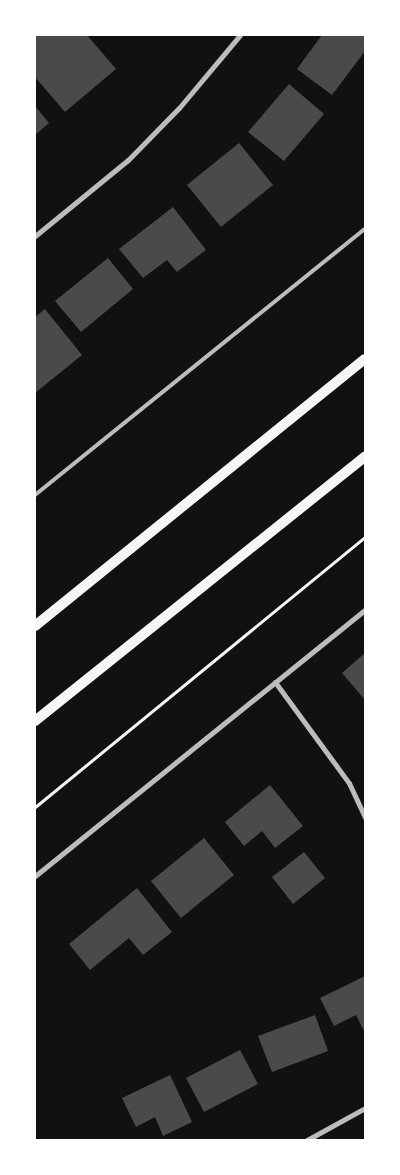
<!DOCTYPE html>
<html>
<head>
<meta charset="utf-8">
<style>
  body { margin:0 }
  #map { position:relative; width:400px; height:1175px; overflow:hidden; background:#111; font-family:Bitter,serif }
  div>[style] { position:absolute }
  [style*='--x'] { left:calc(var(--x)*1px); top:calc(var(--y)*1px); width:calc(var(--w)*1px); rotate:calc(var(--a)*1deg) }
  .building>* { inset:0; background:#4a4a4a }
  .path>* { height:3px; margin:-1.5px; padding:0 1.5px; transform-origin:1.5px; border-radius:1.5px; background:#f5f5f5 }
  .service>* { height:4px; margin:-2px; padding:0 2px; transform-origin:2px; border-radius:2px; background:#bcbcbc }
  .minor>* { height:5px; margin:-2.5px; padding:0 2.5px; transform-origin:2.5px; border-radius:2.5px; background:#bcbcbc }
  .secondary>* { height:10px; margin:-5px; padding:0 5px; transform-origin:5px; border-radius:5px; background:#f5f5f5 }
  span { translate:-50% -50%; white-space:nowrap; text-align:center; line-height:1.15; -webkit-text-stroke:5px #fff; paint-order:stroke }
  .frame { position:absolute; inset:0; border:36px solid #fff; pointer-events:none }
</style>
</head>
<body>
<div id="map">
  <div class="building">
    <i style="clip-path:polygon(35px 35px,87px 35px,116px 69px,65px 112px,35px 77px)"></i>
    <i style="clip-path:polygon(322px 35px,365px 36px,365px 51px,332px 95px,297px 69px)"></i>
    <i style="clip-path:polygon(289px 84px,324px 114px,284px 161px,248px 132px)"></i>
    <i style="clip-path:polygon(35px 106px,49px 123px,35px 135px)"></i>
    <i style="clip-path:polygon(239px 143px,273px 185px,221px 227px,187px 185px)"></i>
    <i style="clip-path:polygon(173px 207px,206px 250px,177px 272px,167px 260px,143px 278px,119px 249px)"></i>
    <i style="clip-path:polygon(108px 258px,133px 289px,81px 332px,55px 301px)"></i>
    <i style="clip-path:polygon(45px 309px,82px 355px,35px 393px,35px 317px)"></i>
    <i style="clip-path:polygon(365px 653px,365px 700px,342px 673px)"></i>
    <i style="clip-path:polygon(270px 785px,303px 826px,275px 848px,262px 831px,244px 846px,225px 822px)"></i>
    <i style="clip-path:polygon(204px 838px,234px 875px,181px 918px,151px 881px)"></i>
    <i style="clip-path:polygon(304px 852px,325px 878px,293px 904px,272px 877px)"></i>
    <i style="clip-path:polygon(137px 888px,172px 932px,143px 955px,129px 938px,90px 970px,69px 944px)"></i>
    <i style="clip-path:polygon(365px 976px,365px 1033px,356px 1015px,334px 1026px,320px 998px)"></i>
    <i style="clip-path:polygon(315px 1015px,328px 1051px,272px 1072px,258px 1036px)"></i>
    <i style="clip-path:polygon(240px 1050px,258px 1084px,204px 1112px,186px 1078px)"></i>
    <i style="clip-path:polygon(170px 1075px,192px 1122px,163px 1136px,155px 1117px,136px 1127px,122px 1098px)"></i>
  </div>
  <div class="path">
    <i style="--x:35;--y:807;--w:426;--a:-39.3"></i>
  </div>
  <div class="service">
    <i style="--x:35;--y:495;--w:424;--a:-38.9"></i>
  </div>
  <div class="minor">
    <i style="--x:35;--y:236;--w:120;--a:-39.3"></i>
    <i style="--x:128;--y:160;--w:73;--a:-45.6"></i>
    <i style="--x:179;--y:108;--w:95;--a:-50.1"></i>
    <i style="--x:275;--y:682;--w:125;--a:53.8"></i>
    <i style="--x:349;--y:783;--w:38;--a:65"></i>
    <i style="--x:35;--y:876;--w:424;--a:-38.9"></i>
    <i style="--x:307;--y:1140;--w:66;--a:-28.9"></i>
  </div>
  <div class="secondary">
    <i style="--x:35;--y:626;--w:424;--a:-39"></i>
    <i style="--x:35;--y:721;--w:423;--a:-38.7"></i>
  </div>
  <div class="frame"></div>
</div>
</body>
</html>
